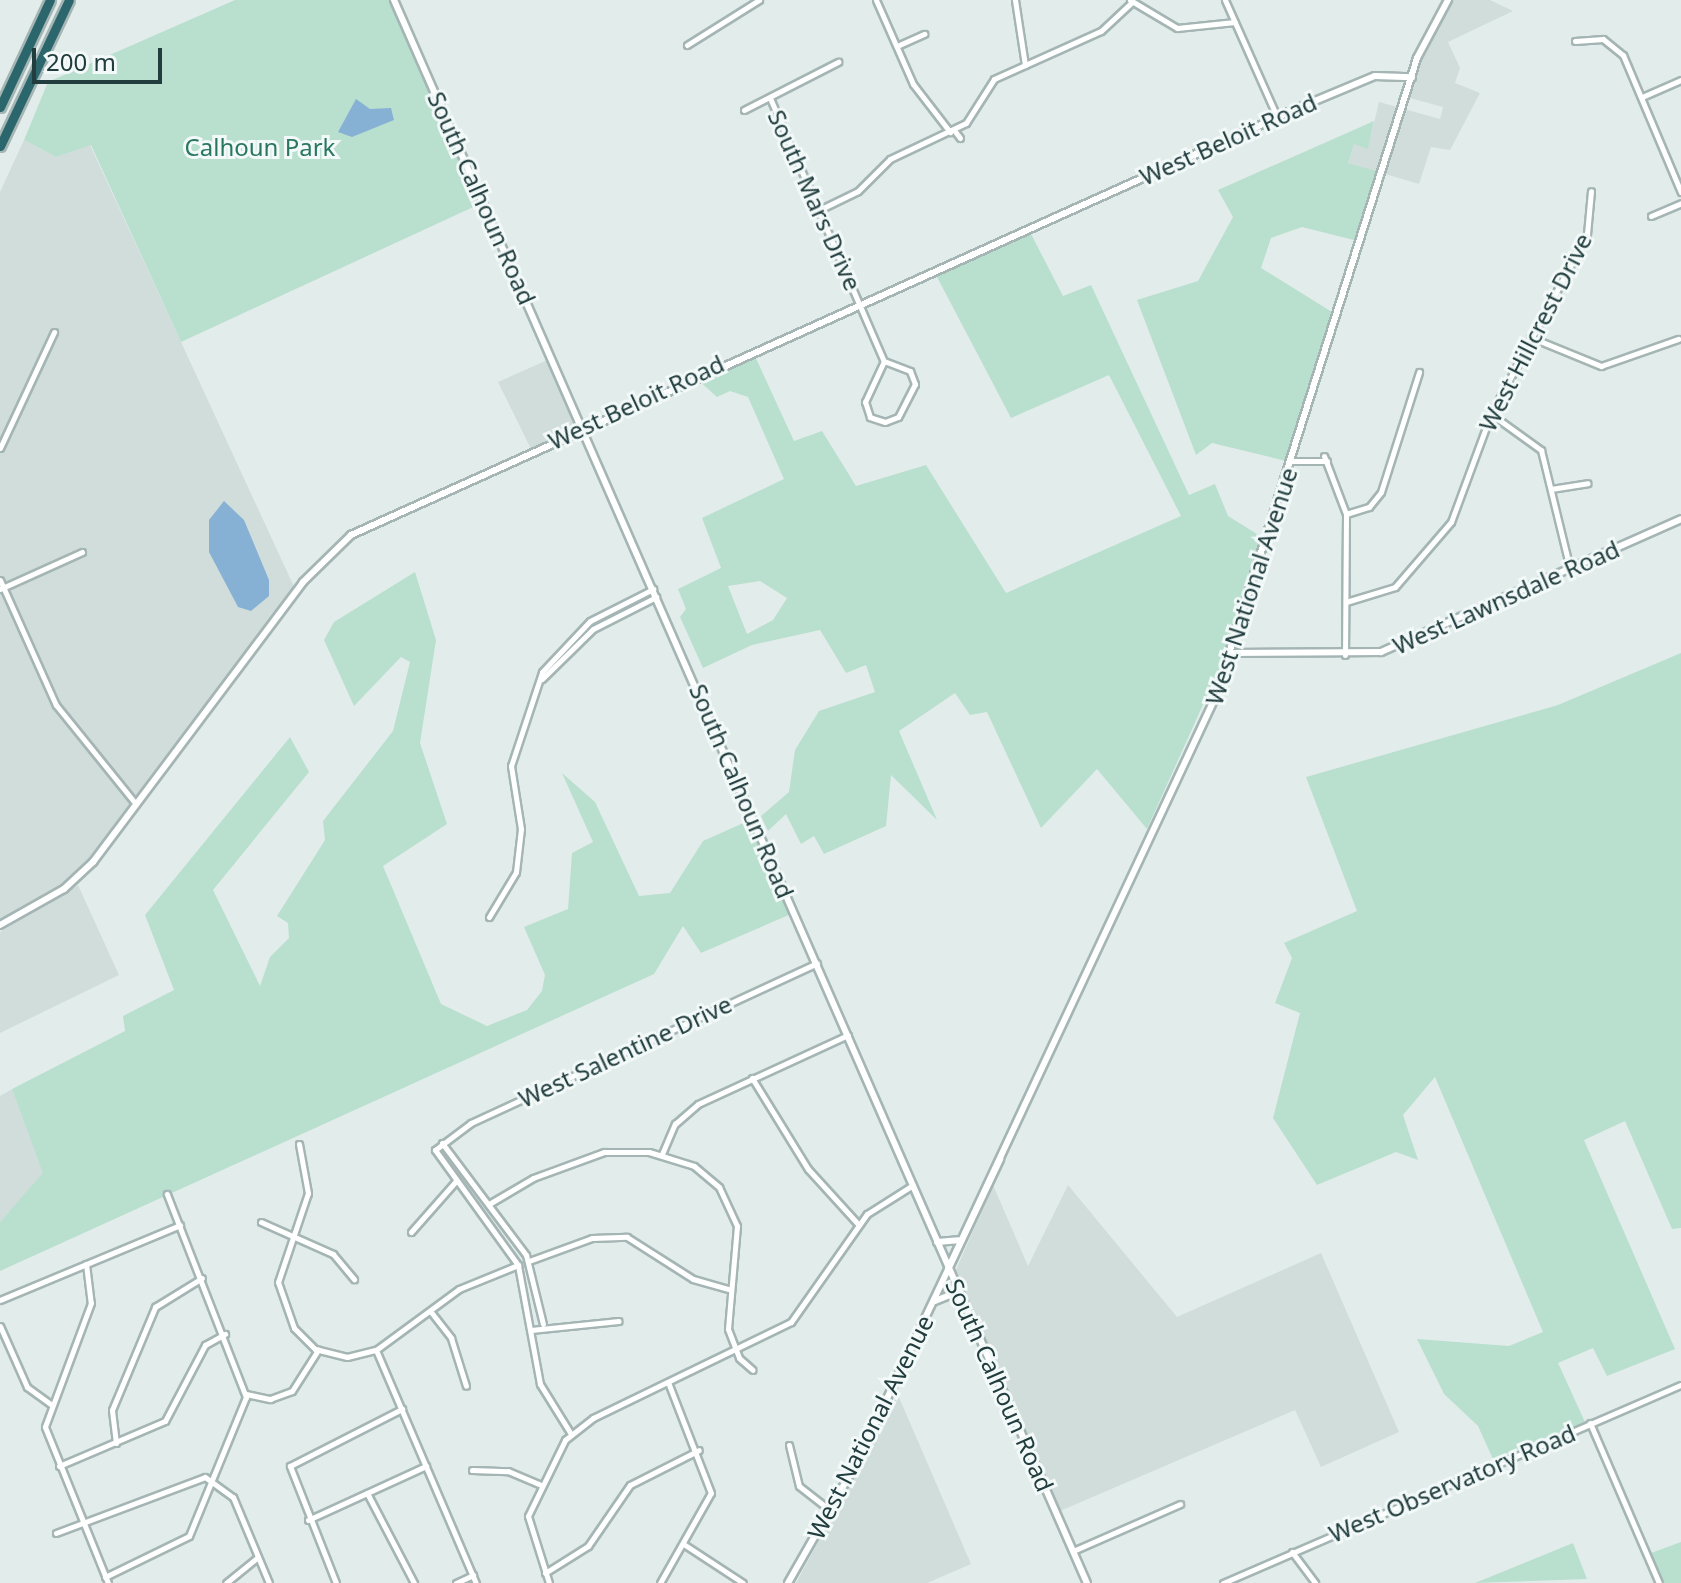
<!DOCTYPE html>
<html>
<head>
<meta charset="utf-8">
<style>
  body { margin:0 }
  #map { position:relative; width:1681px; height:1583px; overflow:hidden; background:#e2edeb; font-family:"Noto Sans",sans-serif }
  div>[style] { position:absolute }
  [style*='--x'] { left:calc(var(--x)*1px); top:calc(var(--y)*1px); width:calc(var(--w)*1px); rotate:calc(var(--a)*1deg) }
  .built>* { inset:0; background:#d0dddb }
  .green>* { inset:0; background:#b9dfcf }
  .water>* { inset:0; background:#87b1d4 }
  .roads { filter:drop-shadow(2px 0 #a4b5b4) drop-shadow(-2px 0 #a4b5b4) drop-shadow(0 2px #a4b5b4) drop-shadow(0 -2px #a4b5b4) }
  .street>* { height:5px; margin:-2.5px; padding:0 2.5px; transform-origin:2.5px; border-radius:2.5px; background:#fff }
  .secondary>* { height:6px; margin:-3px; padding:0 3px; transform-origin:3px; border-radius:3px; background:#fff }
  .highway>* { height:9px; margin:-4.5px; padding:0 4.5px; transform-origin:4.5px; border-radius:4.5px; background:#2b666c }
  span { translate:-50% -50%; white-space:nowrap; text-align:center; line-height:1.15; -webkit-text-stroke:6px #f2f9f8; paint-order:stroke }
  .street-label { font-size:24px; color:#213d3e }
  .park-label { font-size:24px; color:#29775f }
  .scale { position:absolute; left:32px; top:48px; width:130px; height:36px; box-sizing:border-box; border:4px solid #213d3e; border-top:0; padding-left:10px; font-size:24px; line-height:28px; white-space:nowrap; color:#213d3e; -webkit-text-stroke:6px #f2f9f8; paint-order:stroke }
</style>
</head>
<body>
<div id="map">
  <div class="built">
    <i style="clip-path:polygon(1448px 0,1490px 0,1513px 11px,1448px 42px,1460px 68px,1455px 83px,1480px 93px,1450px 150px,1431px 147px,1419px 184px,1348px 163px,1354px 144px,1368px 148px,1379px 102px,1440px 119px,1443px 107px,1406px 97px)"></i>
    <i style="clip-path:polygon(24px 140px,56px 157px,90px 145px,296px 591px,79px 876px,0 925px,0 192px)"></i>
    <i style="clip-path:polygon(552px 358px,582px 426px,532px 451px,498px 382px)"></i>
    <i style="clip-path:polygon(78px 885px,119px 975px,0 1033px,0 932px)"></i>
    <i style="clip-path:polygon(12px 1089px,44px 1173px,0 1222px,0 1096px)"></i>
    <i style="clip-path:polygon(993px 1185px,1028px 1266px,1068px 1185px,1177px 1317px,1321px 1253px,1399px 1432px,1321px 1467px,1295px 1410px,1060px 1511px,956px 1270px)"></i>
    <i style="clip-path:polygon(898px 1395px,971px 1564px,927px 1583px,796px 1583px)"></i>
  </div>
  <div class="green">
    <i style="clip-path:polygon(235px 0,395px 0,484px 202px,181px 342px,91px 145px,56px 157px,24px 140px,48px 82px)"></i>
    <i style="clip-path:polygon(1374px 121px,1368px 149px,1354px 144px,1348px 163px,1380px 172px,1358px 241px,1302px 227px,1271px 238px,1261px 268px,1332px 312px,1286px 461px,1212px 443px,1196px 455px,1137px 300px,1198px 281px,1233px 217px,1218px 190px)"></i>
    <i style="clip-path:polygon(evenodd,1030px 232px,1063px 296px,1091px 285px,1189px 495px,1215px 484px,1228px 516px,1265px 539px,1219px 669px,1147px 829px,1097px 769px,1041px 828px,987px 712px,970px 715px,955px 693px,899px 731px,937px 820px,891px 775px,886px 826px,824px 854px,814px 836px,801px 844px,786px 814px,768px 831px,761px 816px,789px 792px,795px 750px,819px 711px,875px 692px,866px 665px,846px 673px,820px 630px,752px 645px,703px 668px,680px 617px,686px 609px,678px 589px,721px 568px,702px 518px,784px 479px,748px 397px,730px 391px,717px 397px,697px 379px,754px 354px,794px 441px,822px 431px,856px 486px,926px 465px,1006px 593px,1181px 516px,1109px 375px,1011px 418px,936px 275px,1030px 232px,760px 581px,787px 598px,773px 620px,747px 634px,728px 586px,760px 581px)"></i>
    <i style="clip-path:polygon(415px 572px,436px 640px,420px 743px,447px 824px,383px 866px,441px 1004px,487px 1026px,527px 1010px,542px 991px,545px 975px,524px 927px,568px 909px,572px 853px,593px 842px,562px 773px,595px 802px,639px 896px,670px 893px,703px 841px,750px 820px,791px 914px,701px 953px,683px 926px,654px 974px,0 1271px,0 1222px,43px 1173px,12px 1089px,125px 1031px,123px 1016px,174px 990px,145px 915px,290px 737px,309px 772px,213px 890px,260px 986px,270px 957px,289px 938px,288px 923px,277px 916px,325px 840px,323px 821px,393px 731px,410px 662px,401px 657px,354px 706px,324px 640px,334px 622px)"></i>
    <i style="clip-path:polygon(1681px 653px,1681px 1228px,1672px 1229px,1625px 1121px,1584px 1140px,1675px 1349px,1607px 1376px,1593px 1348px,1558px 1363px,1585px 1422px,1493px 1459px,1478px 1426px,1444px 1394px,1417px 1339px,1509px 1346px,1543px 1332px,1435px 1077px,1403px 1115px,1418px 1160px,1396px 1152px,1317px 1185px,1273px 1118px,1300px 1013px,1275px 1003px,1292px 958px,1284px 943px,1357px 911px,1306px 777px,1558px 705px)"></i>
    <i style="clip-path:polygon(1681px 1542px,1681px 1583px,1663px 1583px,1651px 1553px)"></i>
    <i style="clip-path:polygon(1573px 1543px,1587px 1579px,1475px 1583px)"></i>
  </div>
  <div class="water">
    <i style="clip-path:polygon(356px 99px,370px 109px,391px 108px,394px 120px,352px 137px,338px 132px)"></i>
    <i style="clip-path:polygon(224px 501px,244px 520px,269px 580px,269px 596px,251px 611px,238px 607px,209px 552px,209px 520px)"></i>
  </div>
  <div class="roads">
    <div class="street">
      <i style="--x:876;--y:0;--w:92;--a:66.2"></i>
      <i style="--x:913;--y:84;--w:61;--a:52.4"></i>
      <i style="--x:1015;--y:0;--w:66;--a:81.3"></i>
      <i style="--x:1130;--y:0;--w:55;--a:30.8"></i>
      <i style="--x:1177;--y:28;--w:58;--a:-5.9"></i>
      <i style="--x:1225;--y:0;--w:128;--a:66"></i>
      <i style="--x:1575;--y:41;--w:28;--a:-4"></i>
      <i style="--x:1603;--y:39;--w:26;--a:39"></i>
      <i style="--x:1623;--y:55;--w:149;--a:67.1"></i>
      <i style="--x:687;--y:45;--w:85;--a:-32"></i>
      <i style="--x:897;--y:46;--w:30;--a:-24"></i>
      <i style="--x:1642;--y:97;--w:43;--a:-23.6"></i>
      <i style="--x:770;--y:98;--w:287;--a:66.6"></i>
      <i style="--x:744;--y:110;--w:106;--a:-27.1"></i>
      <i style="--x:954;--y:130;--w:10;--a:53"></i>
      <i style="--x:819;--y:210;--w:43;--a:-26"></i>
      <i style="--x:858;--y:191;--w:45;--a:-45"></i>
      <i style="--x:890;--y:159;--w:84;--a:-25.3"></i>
      <i style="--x:966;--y:123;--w:52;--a:-57.5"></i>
      <i style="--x:994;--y:79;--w:117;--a:-24.2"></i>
      <i style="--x:1101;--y:31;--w:42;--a:-43.1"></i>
      <i style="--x:1651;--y:216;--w:33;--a:-23"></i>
      <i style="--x:1530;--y:337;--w:77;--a:22.2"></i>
      <i style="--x:1601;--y:366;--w:82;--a:-19.3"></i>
      <i style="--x:884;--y:361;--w:28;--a:21"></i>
      <i style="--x:910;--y:371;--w:14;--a:69"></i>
      <i style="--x:915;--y:384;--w:37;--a:117"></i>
      <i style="--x:898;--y:417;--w:14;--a:159"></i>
      <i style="--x:885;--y:422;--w:16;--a:-162"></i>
      <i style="--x:870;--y:417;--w:16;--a:-108"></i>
      <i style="--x:865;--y:402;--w:45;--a:-65.1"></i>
      <i style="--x:1491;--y:414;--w:62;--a:35.8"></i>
      <i style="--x:1541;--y:450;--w:122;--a:76.3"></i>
      <i style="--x:0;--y:448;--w:128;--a:-65"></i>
      <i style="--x:1324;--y:456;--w:62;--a:69.2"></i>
      <i style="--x:1346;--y:514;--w:141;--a:90.4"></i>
      <i style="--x:1292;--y:461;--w:35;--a:0"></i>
      <i style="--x:1551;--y:489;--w:37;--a:-9"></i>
      <i style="--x:1346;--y:514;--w:24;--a:-17"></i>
      <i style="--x:1369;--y:507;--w:19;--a:-51"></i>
      <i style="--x:1381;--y:492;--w:126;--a:-72.4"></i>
      <i style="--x:0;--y:580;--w:137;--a:65.9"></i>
      <i style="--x:56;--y:705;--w:127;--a:51.1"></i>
      <i style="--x:0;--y:589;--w:90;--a:-24.3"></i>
      <i style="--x:1346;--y:602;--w:51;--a:-17"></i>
      <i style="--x:1395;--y:587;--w:86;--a:-49.3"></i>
      <i style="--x:1451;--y:522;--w:115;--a:-69.7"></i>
      <i style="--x:1491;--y:414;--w:204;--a:-61.9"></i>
      <i style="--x:1587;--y:234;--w:43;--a:-84.7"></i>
      <i style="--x:542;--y:679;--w:71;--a:-44.4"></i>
      <i style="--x:593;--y:629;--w:71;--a:-26.9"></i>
      <i style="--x:489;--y:917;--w:52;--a:-59"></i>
      <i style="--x:516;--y:872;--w:43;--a:-83.4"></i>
      <i style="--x:521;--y:829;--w:64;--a:-99"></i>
      <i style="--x:511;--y:766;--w:99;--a:-71.7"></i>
      <i style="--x:542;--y:672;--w:70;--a:-46.7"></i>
      <i style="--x:590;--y:621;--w:71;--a:-26.9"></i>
      <i style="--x:752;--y:1078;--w:107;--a:58.4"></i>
      <i style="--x:808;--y:1169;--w:74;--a:47.7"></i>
      <i style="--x:442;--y:1143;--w:140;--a:53.1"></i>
      <i style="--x:526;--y:1255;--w:71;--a:76.2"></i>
      <i style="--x:299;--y:1144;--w:50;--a:79.6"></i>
      <i style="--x:308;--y:1193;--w:94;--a:108.6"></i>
      <i style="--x:278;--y:1282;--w:49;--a:70.8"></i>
      <i style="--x:294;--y:1328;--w:30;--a:45"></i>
      <i style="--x:315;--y:1349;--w:33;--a:14"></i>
      <i style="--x:347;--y:1357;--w:30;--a:-14"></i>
      <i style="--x:376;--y:1350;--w:103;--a:-36.3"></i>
      <i style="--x:459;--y:1289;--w:64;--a:-22.1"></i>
      <i style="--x:662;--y:1154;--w:33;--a:-67"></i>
      <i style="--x:675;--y:1124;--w:30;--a:-41"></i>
      <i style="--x:698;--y:1104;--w:165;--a:-24.7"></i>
      <i style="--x:489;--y:1204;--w:51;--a:-30.6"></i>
      <i style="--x:533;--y:1178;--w:76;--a:-20.1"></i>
      <i style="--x:604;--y:1152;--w:45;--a:0"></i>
      <i style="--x:649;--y:1152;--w:47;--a:17.3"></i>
      <i style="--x:694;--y:1166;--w:33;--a:40"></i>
      <i style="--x:719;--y:1187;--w:43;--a:65.2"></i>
      <i style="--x:737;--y:1226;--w:103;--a:95"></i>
      <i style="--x:728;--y:1329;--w:31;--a:69"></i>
      <i style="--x:739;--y:1358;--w:18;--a:41"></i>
      <i style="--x:261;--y:1222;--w:79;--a:24"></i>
      <i style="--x:333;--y:1254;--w:33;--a:50"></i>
      <i style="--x:411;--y:1232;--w:68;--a:-48.6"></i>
      <i style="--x:529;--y:1261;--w:67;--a:-20.1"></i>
      <i style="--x:592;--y:1238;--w:35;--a:-2"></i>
      <i style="--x:627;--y:1237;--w:78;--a:32.5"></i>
      <i style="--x:693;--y:1279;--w:37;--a:16"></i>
      <i style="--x:86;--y:1264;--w:39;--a:83"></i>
      <i style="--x:91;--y:1303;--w:132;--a:110.4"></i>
      <i style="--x:45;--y:1427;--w:168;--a:68"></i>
      <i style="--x:0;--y:1300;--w:195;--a:-22.6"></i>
      <i style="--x:431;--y:1312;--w:33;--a:52"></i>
      <i style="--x:451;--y:1338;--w:50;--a:72.6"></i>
      <i style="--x:0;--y:1326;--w:67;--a:66.1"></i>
      <i style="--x:27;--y:1387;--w:29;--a:36"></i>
      <i style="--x:531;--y:1330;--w:88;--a:-5.8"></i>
      <i style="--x:376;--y:1350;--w:254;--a:66.8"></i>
      <i style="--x:246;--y:1394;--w:25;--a:12"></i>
      <i style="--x:270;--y:1399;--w:23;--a:-20"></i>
      <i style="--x:292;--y:1391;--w:49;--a:-57.6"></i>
      <i style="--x:1590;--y:1423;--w:174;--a:66.7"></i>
      <i style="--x:571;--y:1434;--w:59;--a:-121.8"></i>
      <i style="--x:540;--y:1384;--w:121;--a:-100.5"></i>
      <i style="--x:518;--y:1265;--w:142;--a:-125.8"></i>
      <i style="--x:435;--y:1150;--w:45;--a:-36.9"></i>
      <i style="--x:471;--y:1123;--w:381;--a:-24.8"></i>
      <i style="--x:116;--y:1443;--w:33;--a:-97"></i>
      <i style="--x:112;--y:1410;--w:112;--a:-67.3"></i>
      <i style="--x:155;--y:1307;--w:55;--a:-31.7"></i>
      <i style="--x:789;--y:1445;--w:42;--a:76.3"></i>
      <i style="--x:799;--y:1486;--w:41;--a:38"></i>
      <i style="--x:59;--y:1466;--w:115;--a:-23"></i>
      <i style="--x:165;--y:1421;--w:86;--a:-62.2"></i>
      <i style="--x:205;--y:1345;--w:23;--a:-29"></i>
      <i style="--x:472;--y:1470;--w:36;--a:2"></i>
      <i style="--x:508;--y:1471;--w:34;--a:23"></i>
      <i style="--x:367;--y:1493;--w:102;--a:62.4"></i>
      <i style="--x:308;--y:1520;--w:130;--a:-24.6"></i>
      <i style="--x:56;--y:1533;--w:159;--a:-20.6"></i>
      <i style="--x:205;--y:1477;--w:34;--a:36"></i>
      <i style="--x:233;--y:1497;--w:93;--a:67.3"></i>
      <i style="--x:685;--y:1545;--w:69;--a:33.2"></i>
      <i style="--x:1073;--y:1551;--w:117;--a:-23.7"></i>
      <i style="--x:1292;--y:1552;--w:39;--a:53"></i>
      <i style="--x:545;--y:1573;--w:51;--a:-32.1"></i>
      <i style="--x:588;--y:1546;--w:74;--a:-55.5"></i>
      <i style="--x:630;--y:1485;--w:77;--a:-26.9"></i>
      <i style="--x:105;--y:1577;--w:93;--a:-26"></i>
      <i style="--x:189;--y:1536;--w:150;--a:-67.7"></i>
      <i style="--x:246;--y:1397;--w:218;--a:-111.3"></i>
      <i style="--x:226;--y:1583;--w:41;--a:-39.1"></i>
      <i style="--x:336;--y:1583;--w:126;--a:-111.5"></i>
      <i style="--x:290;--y:1466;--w:126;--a:-27"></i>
      <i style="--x:456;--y:1583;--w:19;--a:-25"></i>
      <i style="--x:549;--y:1583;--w:70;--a:-107.4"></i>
      <i style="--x:528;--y:1516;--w:85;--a:-64"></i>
      <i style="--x:565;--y:1440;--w:36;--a:-38"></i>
      <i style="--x:593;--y:1418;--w:220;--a:-25.9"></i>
      <i style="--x:791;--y:1322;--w:132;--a:-54.9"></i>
      <i style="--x:867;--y:1214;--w:54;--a:-32.2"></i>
      <i style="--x:660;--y:1583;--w:103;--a:-60.5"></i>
      <i style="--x:711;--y:1493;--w:119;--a:-111.2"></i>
      <i style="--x:1223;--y:1583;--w:499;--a:-23.4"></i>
    </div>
    <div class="secondary">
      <i style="--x:394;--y:0;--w:1728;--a:66.36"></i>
      <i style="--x:1231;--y:653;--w:150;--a:-0.4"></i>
      <i style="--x:1381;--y:652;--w:328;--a:-23.9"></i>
      <i style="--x:0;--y:925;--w:73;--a:-29.4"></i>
      <i style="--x:64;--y:889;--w:40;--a:-43"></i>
      <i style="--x:93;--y:862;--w:350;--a:-53.1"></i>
      <i style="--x:303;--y:582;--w:67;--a:-44.4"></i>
      <i style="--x:351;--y:535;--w:1039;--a:-24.27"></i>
      <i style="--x:1298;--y:108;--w:83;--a:-22.6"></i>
      <i style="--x:1375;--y:76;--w:37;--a:2"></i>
      <i style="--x:937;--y:1242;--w:21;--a:-5"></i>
      <i style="--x:948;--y:1269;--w:630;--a:-64.94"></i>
      <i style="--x:1215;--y:698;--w:671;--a:-72.48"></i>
      <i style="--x:1417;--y:58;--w:66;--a:-61.9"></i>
      <i style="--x:935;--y:1301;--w:16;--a:-22"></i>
      <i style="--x:950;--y:1295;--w:13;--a:29"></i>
      <i style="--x:788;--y:1583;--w:139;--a:-60.3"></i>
      <i style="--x:857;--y:1462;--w:335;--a:-64.7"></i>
    </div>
    <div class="highway">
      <i style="--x:0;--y:107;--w:118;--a:-65"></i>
      <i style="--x:0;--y:146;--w:161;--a:-64.7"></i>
    </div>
  </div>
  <div class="street-label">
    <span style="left:1228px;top:139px;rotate:-24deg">West Beloit Road</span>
    <span style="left:482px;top:198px;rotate:66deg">South Calhoun Road</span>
    <span style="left:815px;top:200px;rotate:66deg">South Mars Drive</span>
    <span style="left:1535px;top:332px;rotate:-63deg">West Hillcrest Drive</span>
    <span style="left:636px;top:402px;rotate:-25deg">West Beloit Road</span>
    <span style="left:1251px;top:586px;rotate:-72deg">West National Avenue</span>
    <span style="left:1506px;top:597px;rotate:-24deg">West Lawnsdale Road</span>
    <span style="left:742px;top:791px;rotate:67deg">South Calhoun Road</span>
    <span style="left:625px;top:1051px;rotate:-25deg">West Salentine Drive</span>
    <span style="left:1000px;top:1385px;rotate:66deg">South Calhoun Road</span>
    <span style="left:870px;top:1427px;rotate:-63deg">West National Avenue</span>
    <span style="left:1452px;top:1483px;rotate:-23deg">West Observatory Road</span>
  </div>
  <div class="park-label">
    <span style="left:260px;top:147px">Calhoun Park</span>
  </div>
  <div class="scale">200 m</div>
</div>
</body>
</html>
